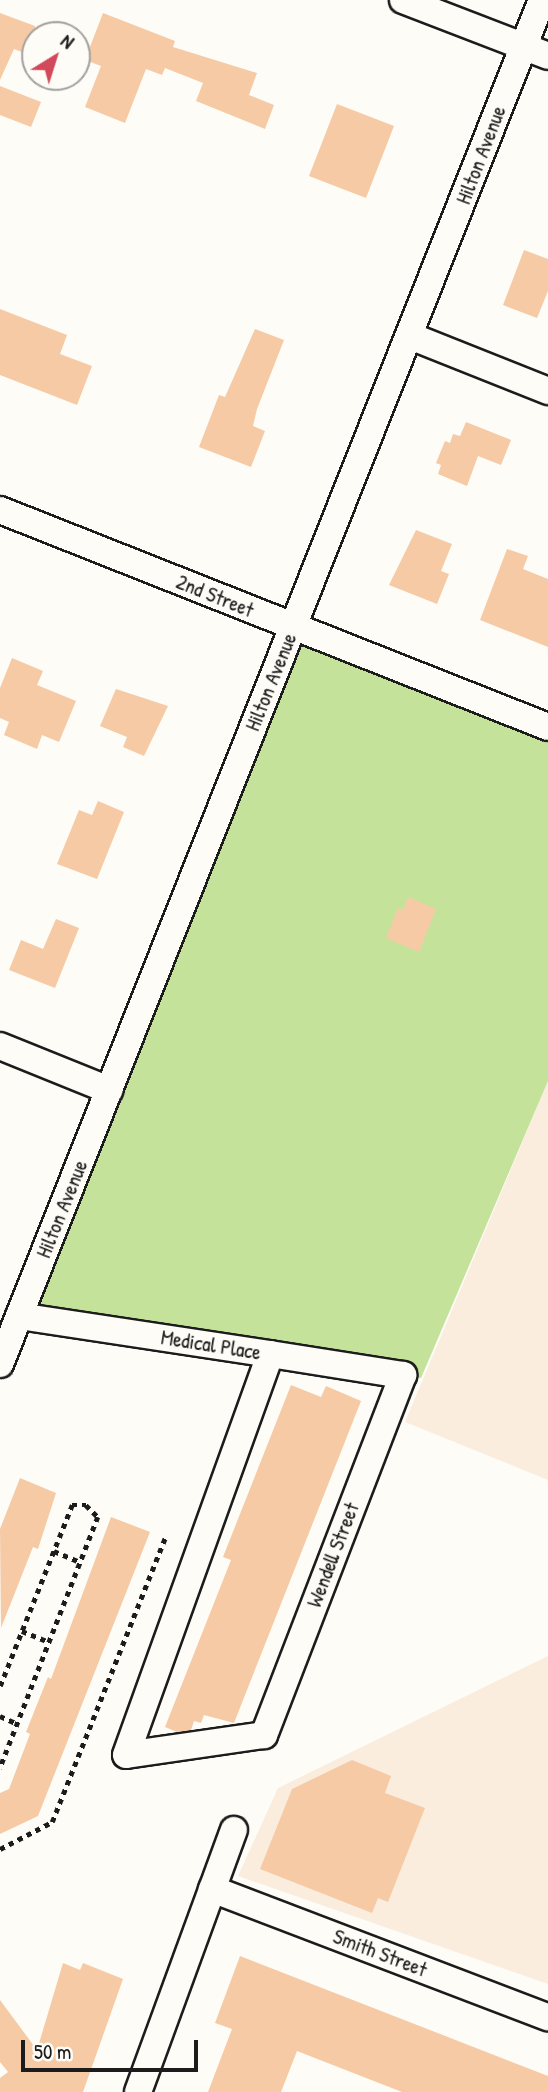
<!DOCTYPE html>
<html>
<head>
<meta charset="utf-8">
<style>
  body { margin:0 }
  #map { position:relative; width:548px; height:2092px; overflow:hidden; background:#fdfcf7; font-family:"Patrick Hand",sans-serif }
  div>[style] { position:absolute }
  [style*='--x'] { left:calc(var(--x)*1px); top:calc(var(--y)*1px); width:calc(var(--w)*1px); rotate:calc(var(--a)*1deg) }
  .built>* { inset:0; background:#fbedde }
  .green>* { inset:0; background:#c4e29a }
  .building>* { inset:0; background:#f6caa5 }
  .path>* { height:4.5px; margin-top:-2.25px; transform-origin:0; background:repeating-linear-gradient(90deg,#1c1c1c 0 5px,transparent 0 10px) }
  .roads { filter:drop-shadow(2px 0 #1c1c1c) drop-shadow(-2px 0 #1c1c1c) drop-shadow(0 2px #1c1c1c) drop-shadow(0 -2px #1c1c1c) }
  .minor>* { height:26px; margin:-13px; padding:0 13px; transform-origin:13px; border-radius:13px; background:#fdfcf7 }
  span { translate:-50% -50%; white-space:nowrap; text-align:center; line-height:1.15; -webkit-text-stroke:5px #fdfcf7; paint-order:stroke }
  .street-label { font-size:21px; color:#1c1c1c }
  .north { position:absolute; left:21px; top:21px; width:70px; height:70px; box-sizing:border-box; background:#fdfcf7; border:2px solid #a3a29f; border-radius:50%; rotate:38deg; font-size:19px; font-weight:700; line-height:28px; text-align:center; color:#1c1c1c }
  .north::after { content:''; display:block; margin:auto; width:24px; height:32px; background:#d1495b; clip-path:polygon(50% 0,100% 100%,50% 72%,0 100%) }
  .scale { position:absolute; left:21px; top:2040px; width:177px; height:32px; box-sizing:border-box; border:4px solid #1c1c1c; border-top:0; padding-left:9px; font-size:21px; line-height:24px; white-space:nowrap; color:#1c1c1c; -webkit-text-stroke:5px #fdfcf7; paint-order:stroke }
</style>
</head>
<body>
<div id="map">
  <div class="built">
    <i style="clip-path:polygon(548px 1081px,548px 1480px,405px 1422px)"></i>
    <i style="clip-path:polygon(548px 1656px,548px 1984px,238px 1876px,278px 1788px)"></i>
  </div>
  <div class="green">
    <i style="clip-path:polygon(299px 628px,548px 727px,548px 1081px,421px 1378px,19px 1317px)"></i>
  </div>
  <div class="building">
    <i style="clip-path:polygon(0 13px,35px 26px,35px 57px,14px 49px,0 80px)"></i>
    <i style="clip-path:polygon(103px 13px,175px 41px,173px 47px,257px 73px,249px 95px,274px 105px,265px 129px,196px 101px,203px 83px,165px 68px,162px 75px,146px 69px,125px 123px,85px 107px,101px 66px,85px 60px)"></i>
    <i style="clip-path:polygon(0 86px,41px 102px,31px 127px,0 115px)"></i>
    <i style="clip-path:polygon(337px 104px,394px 126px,366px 198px,309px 176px)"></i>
    <i style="clip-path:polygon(524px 250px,548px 259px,548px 291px,537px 318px,503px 305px)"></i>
    <i style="clip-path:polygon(0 309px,67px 335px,60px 354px,92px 366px,77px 405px,0 375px)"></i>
    <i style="clip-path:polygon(255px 329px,284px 340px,257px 409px,253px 426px,265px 431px,251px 467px,199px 447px,219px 395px,225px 397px)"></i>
    <i style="clip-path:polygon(466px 422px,511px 440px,501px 465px,478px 456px,467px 486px,438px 474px,441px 465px,436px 463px,445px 441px,450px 443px,453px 434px,460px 436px)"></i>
    <i style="clip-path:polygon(416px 530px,452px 544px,441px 571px,449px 574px,437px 604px,389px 585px)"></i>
    <i style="clip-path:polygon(507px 549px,528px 556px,523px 569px,548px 579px,548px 647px,480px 620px)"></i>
    <i style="clip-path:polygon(12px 658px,43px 671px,37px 685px,76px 701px,59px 742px,42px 735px,37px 749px,4px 735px,9px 722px,0 718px,0 688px)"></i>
    <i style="clip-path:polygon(116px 689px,168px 706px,144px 756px,123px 747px,127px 737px,100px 726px)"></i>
    <i style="clip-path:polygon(98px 801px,124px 812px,97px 879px,57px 864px,79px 810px,92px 815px)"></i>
    <i style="clip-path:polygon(408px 897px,436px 909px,419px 952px,386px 938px,398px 908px,403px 910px)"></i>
    <i style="clip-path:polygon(56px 919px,79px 928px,55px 988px,9px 970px,21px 940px,43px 949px)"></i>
    <i style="clip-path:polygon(291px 1385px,321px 1397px,326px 1386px,361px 1401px,234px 1723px,204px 1715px,201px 1723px,194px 1721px,191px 1730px,177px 1732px,165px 1727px,231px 1560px,223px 1557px)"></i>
    <i style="clip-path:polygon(20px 1478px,56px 1493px,38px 1549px,33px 1547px,1px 1628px,0 1529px)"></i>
    <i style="clip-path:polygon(111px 1517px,150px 1532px,38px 1816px,0 1834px,0 1793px,9px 1789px,30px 1734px,26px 1732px,48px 1677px,51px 1679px)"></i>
    <i style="clip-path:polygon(352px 1760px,391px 1776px,385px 1793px,425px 1808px,388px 1902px,378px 1898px,372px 1913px,260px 1869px,292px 1789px)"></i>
    <i style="clip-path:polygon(240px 1956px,548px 2076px,548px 2092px,402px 2092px,297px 2051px,281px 2092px,208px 2092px,232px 2029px,215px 2023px)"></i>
    <i style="clip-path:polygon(63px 1963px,80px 1970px,83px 1963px,123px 1979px,83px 2092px,0 2092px,0 2078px,8px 2072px,0 2062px,0 2000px,37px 2050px)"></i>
  </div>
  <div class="path">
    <i style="--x:54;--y:1551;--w:28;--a:23"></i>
    <i style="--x:22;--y:1631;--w:29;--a:22"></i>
    <i style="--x:0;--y:1686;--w:195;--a:-68.3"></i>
    <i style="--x:72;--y:1505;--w:14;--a:0"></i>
    <i style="--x:86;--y:1505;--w:17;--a:45"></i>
    <i style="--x:98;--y:1517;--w:270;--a:111.3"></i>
    <i style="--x:0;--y:1716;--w:20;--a:24"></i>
    <i style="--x:0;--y:1849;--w:59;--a:-27.4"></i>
    <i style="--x:52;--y:1822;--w:306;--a:-68.3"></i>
  </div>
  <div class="roads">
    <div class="minor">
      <i style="--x:403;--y:0;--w:155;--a:21.1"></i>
      <i style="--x:410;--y:336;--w:149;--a:21.7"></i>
      <i style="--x:0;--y:510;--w:589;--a:21.6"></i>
      <i style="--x:0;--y:1046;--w:118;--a:22"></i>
      <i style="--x:19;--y:1316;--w:254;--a:8.6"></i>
      <i style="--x:270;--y:1354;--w:135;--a:9"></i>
      <i style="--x:403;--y:1375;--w:386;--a:111.1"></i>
      <i style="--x:264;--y:1735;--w:139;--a:171.8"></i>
      <i style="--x:126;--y:1755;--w:426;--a:-70.2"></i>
      <i style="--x:0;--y:1364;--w:1468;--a:-68.33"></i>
      <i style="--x:212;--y:1889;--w:360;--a:20.9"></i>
      <i style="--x:138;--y:2092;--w:279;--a:-69.9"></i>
    </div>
  </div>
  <div class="street-label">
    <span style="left:481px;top:155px;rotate:-69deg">Hilton Avenue</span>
    <span style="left:215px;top:596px;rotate:22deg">2nd Street</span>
    <span style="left:271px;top:682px;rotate:-68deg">Hilton Avenue</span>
    <span style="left:62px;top:1209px;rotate:-68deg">Hilton Avenue</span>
    <span style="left:211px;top:1345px;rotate:9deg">Medical Place</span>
    <span style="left:333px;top:1555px;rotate:-69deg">Wendell Street</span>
    <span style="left:380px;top:1953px;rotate:21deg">Smith Street</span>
  </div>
  <div class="north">N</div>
  <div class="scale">50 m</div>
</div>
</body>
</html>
